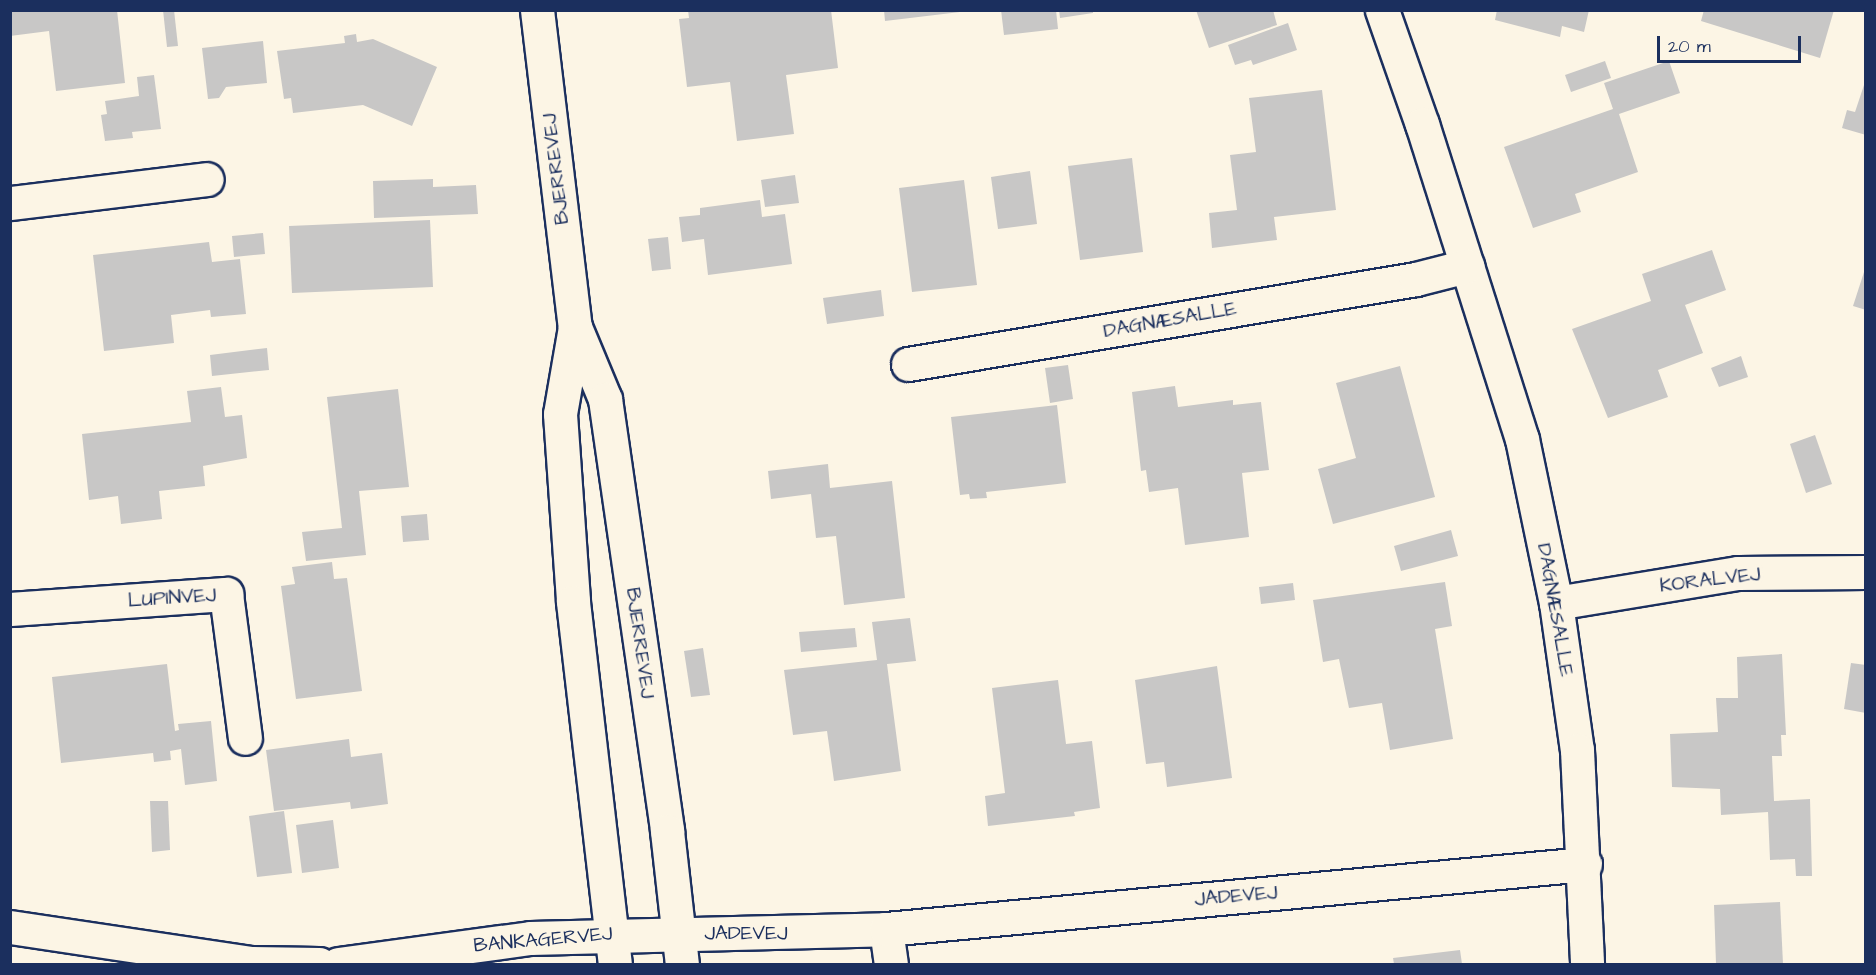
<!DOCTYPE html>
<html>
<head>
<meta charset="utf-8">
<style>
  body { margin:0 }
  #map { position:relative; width:1876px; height:975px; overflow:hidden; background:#fcf5e5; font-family:"Architects Daughter",sans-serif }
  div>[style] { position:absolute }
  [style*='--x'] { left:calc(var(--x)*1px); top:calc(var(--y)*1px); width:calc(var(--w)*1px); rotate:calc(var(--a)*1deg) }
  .building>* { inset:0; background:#c8c7c6 }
  .roads { filter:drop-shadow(2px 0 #1b2f5e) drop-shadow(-2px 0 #1b2f5e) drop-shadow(0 2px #1b2f5e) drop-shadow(0 -2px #1b2f5e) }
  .minor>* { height:33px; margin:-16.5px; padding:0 16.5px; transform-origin:16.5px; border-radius:16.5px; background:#fcf5e5 }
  span { translate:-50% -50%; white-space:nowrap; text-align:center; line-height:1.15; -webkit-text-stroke:6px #fcf5e5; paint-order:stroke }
  .street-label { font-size:20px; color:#1b2f5e }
  .frame { position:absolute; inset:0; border:12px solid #1b2f5e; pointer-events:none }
  .scale { position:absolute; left:1657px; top:36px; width:144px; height:27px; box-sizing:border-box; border:3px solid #1b2f5e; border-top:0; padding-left:8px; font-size:18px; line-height:21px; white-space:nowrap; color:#1b2f5e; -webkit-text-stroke:4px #fcf5e5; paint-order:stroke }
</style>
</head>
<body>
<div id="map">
  <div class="building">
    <i style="clip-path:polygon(10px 10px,117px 10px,125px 83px,56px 91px,49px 31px,10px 36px)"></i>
    <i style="clip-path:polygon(163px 10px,174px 10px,178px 46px,167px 47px)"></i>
    <i style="clip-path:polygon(688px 10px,831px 10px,838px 68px,786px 75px,794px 134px,737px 141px,730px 82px,687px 87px,679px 19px,689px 18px)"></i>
    <i style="clip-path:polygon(884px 10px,960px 10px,960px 12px,885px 21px)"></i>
    <i style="clip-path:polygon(1001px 10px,1056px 10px,1058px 29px,1004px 35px)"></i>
    <i style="clip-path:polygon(1059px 10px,1093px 10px,1093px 13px,1060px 18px)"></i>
    <i style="clip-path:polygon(1196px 10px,1273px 10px,1277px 25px,1209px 48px)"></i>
    <i style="clip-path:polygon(1497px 10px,1589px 10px,1584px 32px,1562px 26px,1560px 37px,1495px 20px)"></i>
    <i style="clip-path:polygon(1704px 10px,1834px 10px,1820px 58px,1701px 21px)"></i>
    <i style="clip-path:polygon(1288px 23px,1297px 50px,1253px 65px,1251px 60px,1235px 65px,1228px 45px)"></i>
    <i style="clip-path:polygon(356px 34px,357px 42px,373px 39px,437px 67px,412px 126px,363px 105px,293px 113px,291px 98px,284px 99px,277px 51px,345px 43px,344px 36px)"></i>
    <i style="clip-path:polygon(263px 41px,267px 83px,226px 87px,219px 98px,208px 99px,202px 48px)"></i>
    <i style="clip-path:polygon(1605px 61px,1611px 78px,1571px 92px,1565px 75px)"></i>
    <i style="clip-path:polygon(1669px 61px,1680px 93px,1619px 114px,1638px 172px,1575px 194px,1581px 212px,1533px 228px,1504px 147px,1613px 109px,1604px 83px)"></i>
    <i style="clip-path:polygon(154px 75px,161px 129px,132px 132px,133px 138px,105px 141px,101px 115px,107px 114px,105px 101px,139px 96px,137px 77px)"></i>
    <i style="clip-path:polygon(1866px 79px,1866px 135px,1842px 128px,1847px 110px,1855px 112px)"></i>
    <i style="clip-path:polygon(1322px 90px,1336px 210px,1274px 217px,1277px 240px,1212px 248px,1209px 213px,1237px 210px,1230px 155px,1256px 152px,1249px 98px)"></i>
    <i style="clip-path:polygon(1132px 158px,1143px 252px,1080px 260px,1068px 166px)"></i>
    <i style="clip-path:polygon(1030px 171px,1037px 224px,998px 229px,991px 177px)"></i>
    <i style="clip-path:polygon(795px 175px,799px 203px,765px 207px,761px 180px)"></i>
    <i style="clip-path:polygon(433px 179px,433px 187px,476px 185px,478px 214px,374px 218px,373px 181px)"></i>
    <i style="clip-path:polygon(964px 180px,977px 285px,912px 292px,899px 188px)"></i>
    <i style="clip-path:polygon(760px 200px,762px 217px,785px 214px,792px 264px,708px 275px,704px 239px,682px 242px,679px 217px,700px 215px,700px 208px)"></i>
    <i style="clip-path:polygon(430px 220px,433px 287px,292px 293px,289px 226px)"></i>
    <i style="clip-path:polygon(263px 233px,265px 254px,234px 257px,232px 236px)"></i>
    <i style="clip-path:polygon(668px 237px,671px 269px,652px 271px,648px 239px)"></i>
    <i style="clip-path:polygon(209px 242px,212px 262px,240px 259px,246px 314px,211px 317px,210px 310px,171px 315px,174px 343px,104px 351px,93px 255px)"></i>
    <i style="clip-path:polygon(1712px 250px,1726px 290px,1685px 305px,1703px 353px,1658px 370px,1668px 397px,1608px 418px,1572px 329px,1651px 301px,1642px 274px)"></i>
    <i style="clip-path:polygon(1865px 269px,1866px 269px,1866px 310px,1853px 306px)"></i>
    <i style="clip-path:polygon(881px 290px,884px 316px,827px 324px,823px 298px)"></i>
    <i style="clip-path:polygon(267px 348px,269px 370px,212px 376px,210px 355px)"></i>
    <i style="clip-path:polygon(1741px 356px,1748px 377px,1719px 387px,1711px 368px)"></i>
    <i style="clip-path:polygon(1068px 365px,1073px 399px,1050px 403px,1045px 368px)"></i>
    <i style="clip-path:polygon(1400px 366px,1435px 497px,1333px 524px,1318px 469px,1356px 458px,1336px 383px)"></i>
    <i style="clip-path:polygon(1175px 386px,1178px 407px,1233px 400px,1233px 405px,1261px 402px,1269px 470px,1242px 473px,1249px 537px,1185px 545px,1178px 488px,1149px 492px,1146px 470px,1141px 471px,1132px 392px)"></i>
    <i style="clip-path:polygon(221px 387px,225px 417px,242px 415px,247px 458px,203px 466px,205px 486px,159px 491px,162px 519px,121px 524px,118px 496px,89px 500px,82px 434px,191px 422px,187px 391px)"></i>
    <i style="clip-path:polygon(398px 389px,409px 487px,359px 491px,366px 555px,306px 561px,302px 532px,342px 528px,327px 397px)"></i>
    <i style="clip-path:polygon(1057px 405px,1066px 483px,986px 492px,987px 498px,970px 499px,969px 494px,960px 495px,951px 417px)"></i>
    <i style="clip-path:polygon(1815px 435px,1832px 484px,1806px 493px,1790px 444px)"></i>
    <i style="clip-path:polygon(828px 464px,830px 488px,892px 481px,905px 598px,844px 605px,836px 536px,816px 538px,811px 494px,771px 499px,768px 471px)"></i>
    <i style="clip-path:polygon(427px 514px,429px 540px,403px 542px,401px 516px)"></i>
    <i style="clip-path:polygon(1451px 530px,1458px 556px,1401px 571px,1394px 546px)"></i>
    <i style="clip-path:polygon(332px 562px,334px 579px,347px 578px,362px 691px,296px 699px,281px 586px,295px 584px,292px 567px)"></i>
    <i style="clip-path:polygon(1445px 582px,1452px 626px,1435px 629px,1453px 739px,1390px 750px,1382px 703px,1349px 708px,1339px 659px,1323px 662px,1313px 600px)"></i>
    <i style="clip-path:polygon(1293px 583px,1295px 600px,1261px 604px,1259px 587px)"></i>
    <i style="clip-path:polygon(910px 618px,916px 661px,887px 664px,901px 771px,834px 781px,827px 731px,793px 735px,784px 670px,877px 660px,872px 622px)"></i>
    <i style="clip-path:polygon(855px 628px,857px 647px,801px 652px,799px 632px)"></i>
    <i style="clip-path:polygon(703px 648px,710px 695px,691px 697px,684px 651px)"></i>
    <i style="clip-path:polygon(1782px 654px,1786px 735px,1781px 735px,1782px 756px,1772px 756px,1774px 801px,1810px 799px,1812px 876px,1796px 876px,1795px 859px,1770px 860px,1768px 812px,1721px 815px,1720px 789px,1672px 787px,1670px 734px,1718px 732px,1716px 698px,1738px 698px,1737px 657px)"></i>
    <i style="clip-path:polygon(1851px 663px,1866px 665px,1866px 713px,1844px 709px)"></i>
    <i style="clip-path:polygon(167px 664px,175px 731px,179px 730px,178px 724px,211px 721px,217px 781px,185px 785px,181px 749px,170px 751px,171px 760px,154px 762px,153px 753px,61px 763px,52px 677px)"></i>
    <i style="clip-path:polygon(1217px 666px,1232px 778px,1167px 787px,1164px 762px,1146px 764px,1135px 680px)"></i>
    <i style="clip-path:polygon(1058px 680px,1066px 744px,1092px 741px,1100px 808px,1074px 812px,1075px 816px,988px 826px,985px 796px,1005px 793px,992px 688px)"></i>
    <i style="clip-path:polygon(349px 739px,351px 757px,382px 753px,388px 804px,351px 809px,350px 802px,274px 811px,266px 750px)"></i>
    <i style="clip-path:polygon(150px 801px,168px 801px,170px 850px,152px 852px)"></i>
    <i style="clip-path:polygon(284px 811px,292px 873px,257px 877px,249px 816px)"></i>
    <i style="clip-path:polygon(333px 820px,339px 868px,302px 873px,296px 825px)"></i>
    <i style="clip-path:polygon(1780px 902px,1783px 964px,1716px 964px,1714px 905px)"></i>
    <i style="clip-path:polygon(1460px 950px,1462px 964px,1394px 964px,1393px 958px)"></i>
  </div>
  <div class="roads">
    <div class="minor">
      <i style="--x:537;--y:10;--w:319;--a:83.2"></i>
      <i style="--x:575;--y:327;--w:78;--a:67.4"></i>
      <i style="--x:605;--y:399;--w:436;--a:81.8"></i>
      <i style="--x:667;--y:831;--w:134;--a:83.6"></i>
      <i style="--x:1382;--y:10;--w:121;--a:70.7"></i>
      <i style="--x:1422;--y:124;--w:330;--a:72.4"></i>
      <i style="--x:1522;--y:439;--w:167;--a:78.3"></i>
      <i style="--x:1556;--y:603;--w:148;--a:81.9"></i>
      <i style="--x:1577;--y:750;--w:214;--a:87.3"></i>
      <i style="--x:10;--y:203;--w:198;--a:-6.9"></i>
      <i style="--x:575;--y:327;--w:88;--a:99.8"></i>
      <i style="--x:560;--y:414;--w:188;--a:86"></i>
      <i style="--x:573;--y:602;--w:364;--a:83.4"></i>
      <i style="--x:908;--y:364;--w:515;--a:-9.5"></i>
      <i style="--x:1416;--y:279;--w:53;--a:-14.3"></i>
      <i style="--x:1556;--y:603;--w:184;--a:-9.4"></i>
      <i style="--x:1738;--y:573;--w:128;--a:-0.4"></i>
      <i style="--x:10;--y:609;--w:217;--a:-4"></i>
      <i style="--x:226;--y:594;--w:145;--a:82.5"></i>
      <i style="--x:10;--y:927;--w:244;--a:8.5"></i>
      <i style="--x:251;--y:963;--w:68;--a:0.8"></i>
      <i style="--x:886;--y:929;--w:35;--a:82"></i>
      <i style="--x:338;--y:964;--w:194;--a:-7.7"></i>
      <i style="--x:530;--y:938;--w:356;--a:-1.4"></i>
      <i style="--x:886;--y:929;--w:702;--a:-5.31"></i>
    </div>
  </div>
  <div class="street-label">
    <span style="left:556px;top:169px;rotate:-97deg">BJERREVEJ</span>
    <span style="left:1170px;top:320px;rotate:-10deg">DAGNÆSALLE</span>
    <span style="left:1710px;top:580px;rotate:-7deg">KORALVEJ</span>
    <span style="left:172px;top:598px;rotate:-4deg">LUPINVEJ</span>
    <span style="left:1555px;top:610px;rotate:80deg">DAGNÆSALLE</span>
    <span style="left:640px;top:643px;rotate:82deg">BJERREVEJ</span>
    <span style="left:1236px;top:896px;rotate:-5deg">JADEVEJ</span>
    <span style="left:746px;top:933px">JADEVEJ</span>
    <span style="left:543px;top:940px;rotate:-5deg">BANKAGERVEJ</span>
  </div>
  <div class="frame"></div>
  <div class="scale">20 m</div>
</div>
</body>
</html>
